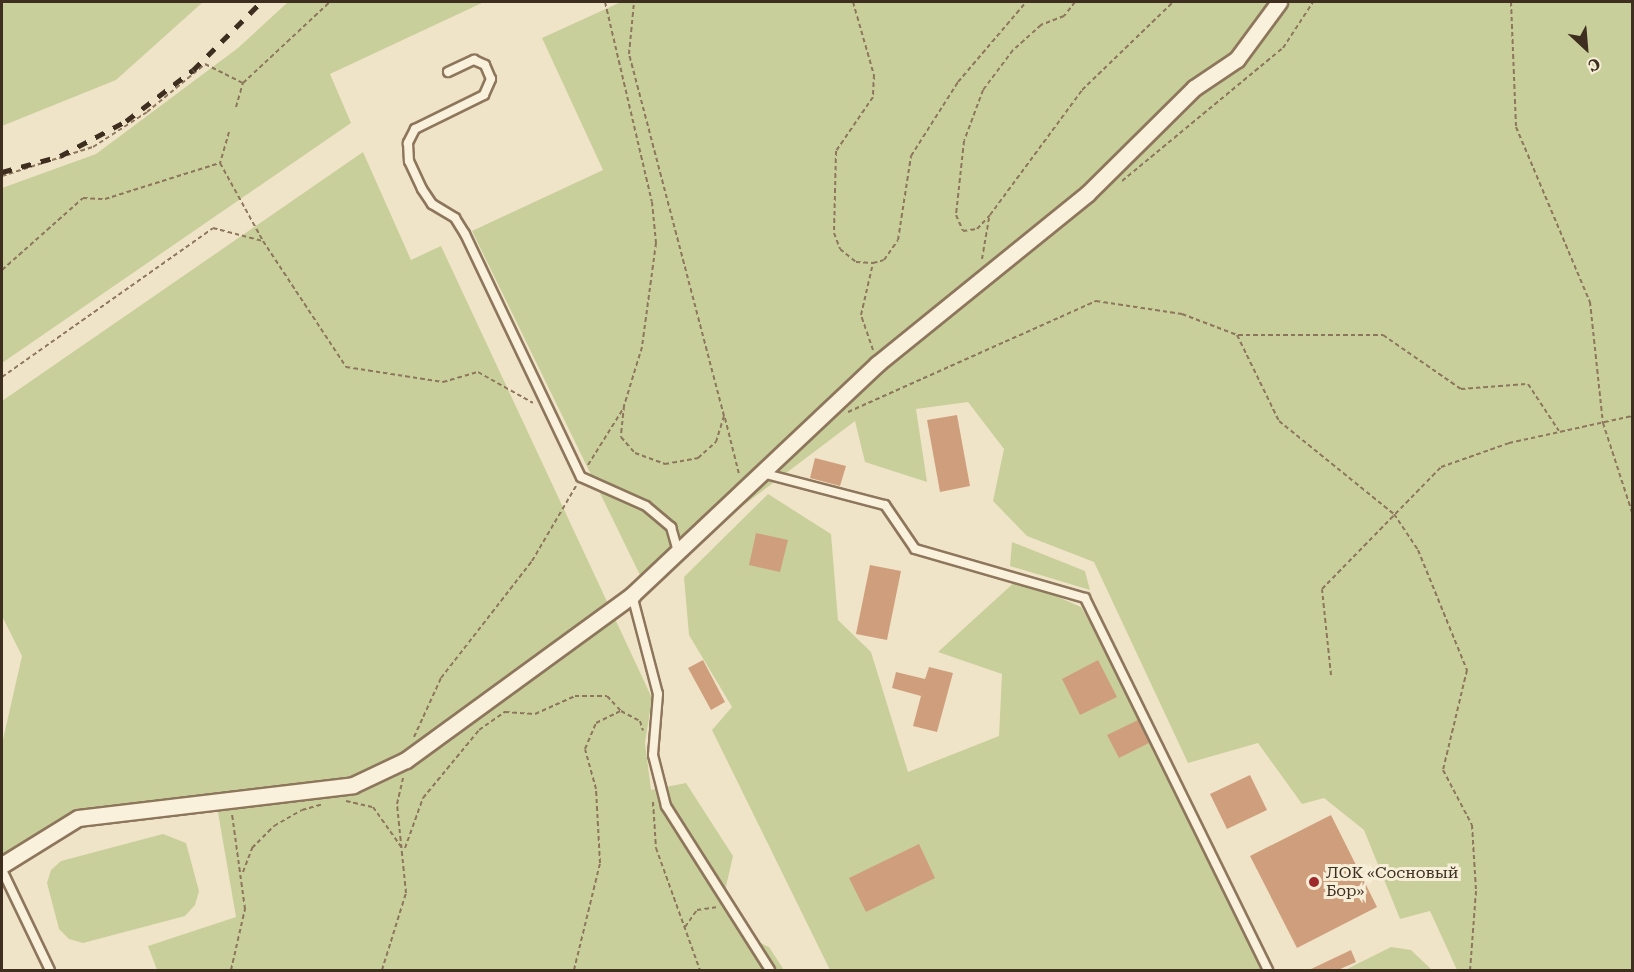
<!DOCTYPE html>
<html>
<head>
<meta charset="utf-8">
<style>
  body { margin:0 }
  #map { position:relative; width:1634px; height:972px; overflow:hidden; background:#f0e4c8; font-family:"Roboto Serif",serif }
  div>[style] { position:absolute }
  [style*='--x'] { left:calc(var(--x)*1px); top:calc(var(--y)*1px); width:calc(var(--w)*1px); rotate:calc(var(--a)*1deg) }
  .green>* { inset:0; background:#c9cf9b }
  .building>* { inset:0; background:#cf9f7d }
  .path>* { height:2px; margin-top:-1px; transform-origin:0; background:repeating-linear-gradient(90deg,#8d765c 0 4.5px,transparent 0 7.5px) }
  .roads { filter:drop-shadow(2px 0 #8d765c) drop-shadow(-2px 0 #8d765c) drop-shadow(0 2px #8d765c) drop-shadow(0 -2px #8d765c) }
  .lane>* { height:8px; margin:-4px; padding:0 4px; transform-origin:4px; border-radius:4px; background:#faf1dc }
  .street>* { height:15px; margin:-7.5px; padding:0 7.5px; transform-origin:7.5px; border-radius:7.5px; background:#faf1dc }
  .rail>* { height:4.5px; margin-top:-2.25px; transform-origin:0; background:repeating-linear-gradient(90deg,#3d2e20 0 10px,transparent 0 20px) }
  .dots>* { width:16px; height:16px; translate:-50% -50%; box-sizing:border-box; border:3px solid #f7eed8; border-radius:50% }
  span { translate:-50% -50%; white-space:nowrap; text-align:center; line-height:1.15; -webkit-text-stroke:6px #f7eed8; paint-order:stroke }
  .poi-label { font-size:16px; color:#3d2e20 }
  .left { translate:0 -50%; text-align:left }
  .frame { position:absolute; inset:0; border:3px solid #3d2e20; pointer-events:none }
  .north { position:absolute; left:1556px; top:18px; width:60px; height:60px; -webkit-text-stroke:4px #f7eed8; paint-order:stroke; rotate:154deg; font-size:16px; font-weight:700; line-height:24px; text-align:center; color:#3d2e20 }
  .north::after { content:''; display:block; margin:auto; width:21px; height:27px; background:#3d2e20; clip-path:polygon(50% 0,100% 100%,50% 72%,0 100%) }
</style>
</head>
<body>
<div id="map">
  <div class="green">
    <i style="clip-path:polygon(2px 2px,203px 2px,116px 80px,2px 126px)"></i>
    <i style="clip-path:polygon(288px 2px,484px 2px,330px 74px,351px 123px,2px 363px,2px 188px,96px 154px,238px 48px)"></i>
    <i style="clip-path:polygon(621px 2px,1632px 2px,1632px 970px,1457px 970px,1430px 911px,1400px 919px,1364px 830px,1324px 798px,1302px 804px,1258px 743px,1188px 763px,1094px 562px,1027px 536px,993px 501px,1004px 449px,968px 402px,916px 409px,927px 482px,865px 462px,855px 421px,741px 507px,640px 575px,472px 231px,603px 170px,542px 38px)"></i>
    <i style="clip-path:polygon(363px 152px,411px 260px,441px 246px,652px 698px,645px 743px,651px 790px,686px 783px,733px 856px,724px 895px,744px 935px,769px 947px,784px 970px,157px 970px,148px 946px,236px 917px,215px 795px,78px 810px,2px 857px,2px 744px,22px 656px,2px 616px,2px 401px)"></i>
    <i style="clip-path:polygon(768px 494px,831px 534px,838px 620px,871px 652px,908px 772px,999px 736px,1002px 674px,938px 652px,1018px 579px,1081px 607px,1128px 689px,1264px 970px,830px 970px,712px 730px,732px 707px,689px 635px,684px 577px)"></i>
    <i style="clip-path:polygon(1012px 542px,1085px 571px,1090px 590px,1010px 566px)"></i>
    <i style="clip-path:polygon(163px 834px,186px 843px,199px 891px,195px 905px,185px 916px,83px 943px,69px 939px,59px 929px,47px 883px,51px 870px,61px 861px)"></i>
    <i style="clip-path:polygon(1391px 947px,1411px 950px,1432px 970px,1345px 970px)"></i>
  </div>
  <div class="building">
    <i style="clip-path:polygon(957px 415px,970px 486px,940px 492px,927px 420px)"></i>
    <i style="clip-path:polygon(815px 458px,846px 466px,840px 486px,810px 478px)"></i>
    <i style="clip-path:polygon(756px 533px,788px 540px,780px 572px,749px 565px)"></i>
    <i style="clip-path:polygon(870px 565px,901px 571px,887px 640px,856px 634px)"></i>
    <i style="clip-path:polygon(703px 660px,725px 702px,711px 710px,688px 668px)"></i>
    <i style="clip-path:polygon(1098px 660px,1117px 697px,1080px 715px,1062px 679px)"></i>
    <i style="clip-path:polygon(929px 667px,953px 673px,937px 732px,913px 726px,921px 696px,892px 688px,896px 672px,925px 679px)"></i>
    <i style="clip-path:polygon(1138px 720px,1149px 743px,1119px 758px,1107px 735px)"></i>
    <i style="clip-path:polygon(1250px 775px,1267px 810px,1227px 829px,1210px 794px)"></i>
    <i style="clip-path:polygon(1331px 815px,1377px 907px,1297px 948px,1250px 856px)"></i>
    <i style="clip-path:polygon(919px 844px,935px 878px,866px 912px,849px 878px)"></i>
    <i style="clip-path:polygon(1351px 950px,1356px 962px,1338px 970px,1309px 970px)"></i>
  </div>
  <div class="path">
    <i style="--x:605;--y:2;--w:205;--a:76.8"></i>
    <i style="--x:652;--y:202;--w:41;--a:84.4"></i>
    <i style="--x:656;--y:243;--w:105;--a:97.7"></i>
    <i style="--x:642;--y:347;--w:62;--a:107"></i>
    <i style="--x:624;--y:406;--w:31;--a:96"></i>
    <i style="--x:621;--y:437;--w:21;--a:49"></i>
    <i style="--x:635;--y:453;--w:32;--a:20"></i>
    <i style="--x:665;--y:464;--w:34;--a:-10"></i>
    <i style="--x:698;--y:458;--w:24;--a:-42"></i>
    <i style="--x:716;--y:442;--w:27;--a:-73"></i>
    <i style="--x:724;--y:416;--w:374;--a:-104.7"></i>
    <i style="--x:629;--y:54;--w:52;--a:-84.5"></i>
    <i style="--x:853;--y:2;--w:76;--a:74"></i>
    <i style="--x:874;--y:75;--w:22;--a:93"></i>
    <i style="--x:873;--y:97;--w:65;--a:124.4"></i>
    <i style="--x:836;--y:151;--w:82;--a:91.4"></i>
    <i style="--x:834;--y:233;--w:17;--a:69"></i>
    <i style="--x:840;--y:249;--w:21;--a:39"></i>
    <i style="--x:856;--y:262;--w:17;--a:3"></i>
    <i style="--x:873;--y:263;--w:11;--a:-15"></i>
    <i style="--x:884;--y:260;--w:24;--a:-55"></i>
    <i style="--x:898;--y:240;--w:85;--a:-81.2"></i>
    <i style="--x:911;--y:156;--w:88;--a:-57.6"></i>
    <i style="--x:958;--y:82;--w:105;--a:-49.6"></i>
    <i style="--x:1075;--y:2;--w:18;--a:128"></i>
    <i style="--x:1064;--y:16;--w:25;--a:159"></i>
    <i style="--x:1041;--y:25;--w:38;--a:138"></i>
    <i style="--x:1013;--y:50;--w:50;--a:126.9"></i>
    <i style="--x:983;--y:90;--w:54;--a:110.4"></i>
    <i style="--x:964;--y:141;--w:74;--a:96.2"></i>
    <i style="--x:956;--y:215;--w:17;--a:66"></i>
    <i style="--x:963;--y:231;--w:14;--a:-8"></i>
    <i style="--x:977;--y:229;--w:19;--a:-47"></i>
    <i style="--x:990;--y:215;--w:155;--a:-53.6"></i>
    <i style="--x:1082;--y:90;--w:127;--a:-44"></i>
    <i style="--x:1511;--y:2;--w:125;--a:87.7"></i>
    <i style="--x:1516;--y:127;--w:190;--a:67.1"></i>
    <i style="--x:1590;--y:302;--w:122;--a:83.9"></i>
    <i style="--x:1603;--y:423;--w:94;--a:72"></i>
    <i style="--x:236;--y:107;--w:25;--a:-74"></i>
    <i style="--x:243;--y:83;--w:119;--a:-43"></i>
    <i style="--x:229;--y:132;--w:32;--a:106"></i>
    <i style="--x:220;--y:163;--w:89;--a:61.1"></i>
    <i style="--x:2;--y:176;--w:96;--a:-17.7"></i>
    <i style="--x:93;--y:147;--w:64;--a:-32.9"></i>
    <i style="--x:147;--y:112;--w:75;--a:-39.6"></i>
    <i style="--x:205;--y:64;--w:42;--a:26.6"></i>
    <i style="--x:1122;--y:181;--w:209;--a:-39.6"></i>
    <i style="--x:1283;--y:48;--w:55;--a:-56.9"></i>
    <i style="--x:982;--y:259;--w:42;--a:-80.3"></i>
    <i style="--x:2;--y:270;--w:108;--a:-41.6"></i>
    <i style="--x:83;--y:198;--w:22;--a:3"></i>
    <i style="--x:105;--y:199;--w:121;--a:-17.4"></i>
    <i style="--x:1238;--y:335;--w:145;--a:0"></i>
    <i style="--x:1383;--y:335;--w:95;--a:34.7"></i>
    <i style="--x:1461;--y:389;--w:67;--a:-4.3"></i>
    <i style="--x:1528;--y:384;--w:56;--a:56.6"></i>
    <i style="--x:873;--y:350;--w:37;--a:-109"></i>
    <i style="--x:861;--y:315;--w:53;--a:-77"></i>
    <i style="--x:2;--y:377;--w:258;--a:-35.2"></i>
    <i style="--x:213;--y:228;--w:52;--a:14.6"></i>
    <i style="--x:263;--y:241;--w:151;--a:56.6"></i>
    <i style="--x:346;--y:367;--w:98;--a:8.8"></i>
    <i style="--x:443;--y:382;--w:36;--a:-16"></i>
    <i style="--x:478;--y:372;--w:63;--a:29.4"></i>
    <i style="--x:848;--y:412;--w:272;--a:-24.1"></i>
    <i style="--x:1096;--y:301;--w:87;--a:8.6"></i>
    <i style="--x:1182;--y:314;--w:59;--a:20.9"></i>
    <i style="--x:1237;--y:335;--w:96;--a:64"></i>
    <i style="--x:1279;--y:421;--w:148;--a:39"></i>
    <i style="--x:1394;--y:514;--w:43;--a:56.3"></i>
    <i style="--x:1418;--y:550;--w:130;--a:67.8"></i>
    <i style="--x:1467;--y:670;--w:103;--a:103.5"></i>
    <i style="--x:1443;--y:770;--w:62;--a:62.2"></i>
    <i style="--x:1472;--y:825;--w:66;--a:86.5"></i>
    <i style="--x:1476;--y:891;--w:79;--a:94.3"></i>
    <i style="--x:725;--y:418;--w:58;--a:76"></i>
    <i style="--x:588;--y:465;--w:66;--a:-58"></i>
    <i style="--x:1331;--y:675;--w:86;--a:-96"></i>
    <i style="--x:1322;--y:589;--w:170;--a:-45.7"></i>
    <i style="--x:1441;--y:467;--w:72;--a:-19.4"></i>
    <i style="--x:1509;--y:443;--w:126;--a:-12.4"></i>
    <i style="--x:414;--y:737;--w:65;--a:-65.4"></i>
    <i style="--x:441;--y:678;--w:148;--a:-52.1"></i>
    <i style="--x:532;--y:561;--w:87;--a:-59.6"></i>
    <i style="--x:346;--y:801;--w:28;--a:13"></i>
    <i style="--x:373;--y:807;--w:50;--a:54.7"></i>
    <i style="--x:653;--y:802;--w:46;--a:86.3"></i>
    <i style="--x:656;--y:848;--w:130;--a:70.2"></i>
    <i style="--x:405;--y:848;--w:53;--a:-70.2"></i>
    <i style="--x:423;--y:798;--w:88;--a:-50.5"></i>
    <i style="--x:479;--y:730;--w:32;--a:-35"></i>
    <i style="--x:505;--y:712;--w:30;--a:4"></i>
    <i style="--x:535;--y:714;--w:44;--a:-24.2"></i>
    <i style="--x:575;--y:696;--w:32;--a:0"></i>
    <i style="--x:607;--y:696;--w:21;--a:47"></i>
    <i style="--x:243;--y:872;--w:26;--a:-69"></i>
    <i style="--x:252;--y:848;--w:31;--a:-45"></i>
    <i style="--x:274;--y:826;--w:32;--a:-30"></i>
    <i style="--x:302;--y:810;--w:22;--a:-16"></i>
    <i style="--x:685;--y:927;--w:21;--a:-55"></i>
    <i style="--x:697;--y:910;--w:21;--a:-8"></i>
    <i style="--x:231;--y:970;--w:63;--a:-77.1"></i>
    <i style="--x:245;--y:909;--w:96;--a:-97.8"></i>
    <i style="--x:382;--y:970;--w:81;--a:-72.7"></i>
    <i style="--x:406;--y:893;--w:89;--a:-95.8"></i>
    <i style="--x:397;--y:804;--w:28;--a:-77"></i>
    <i style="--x:574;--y:970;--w:110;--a:-76.3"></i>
    <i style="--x:600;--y:863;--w:74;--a:-93.1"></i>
    <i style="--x:596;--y:789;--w:41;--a:-105.4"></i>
    <i style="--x:585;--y:749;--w:28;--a:-67"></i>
    <i style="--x:596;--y:723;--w:28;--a:-26"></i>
    <i style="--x:621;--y:711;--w:21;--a:28"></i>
    <i style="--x:640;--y:721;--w:10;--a:73"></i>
  </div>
  <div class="roads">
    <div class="lane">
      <i style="--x:448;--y:72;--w:29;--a:-25"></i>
      <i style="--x:474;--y:60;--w:12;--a:24"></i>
      <i style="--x:485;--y:65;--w:15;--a:67"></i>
      <i style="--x:491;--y:79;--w:17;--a:114"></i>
      <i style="--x:484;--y:95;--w:77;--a:153.8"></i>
      <i style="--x:415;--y:129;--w:16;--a:117"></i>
      <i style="--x:408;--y:143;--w:18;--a:87"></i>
      <i style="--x:409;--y:161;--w:31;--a:65"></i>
      <i style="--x:422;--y:189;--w:18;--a:56"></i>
      <i style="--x:432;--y:204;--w:27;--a:31"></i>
      <i style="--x:455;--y:218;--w:19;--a:58"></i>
      <i style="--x:465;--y:234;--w:269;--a:64.5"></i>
      <i style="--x:581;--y:477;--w:71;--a:24"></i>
      <i style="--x:646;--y:506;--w:33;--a:40"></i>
      <i style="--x:671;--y:527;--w:25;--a:74"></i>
      <i style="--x:762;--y:473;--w:127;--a:14.6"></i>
      <i style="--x:885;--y:505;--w:53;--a:55.7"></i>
      <i style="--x:915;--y:549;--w:177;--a:16.1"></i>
      <i style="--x:1085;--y:598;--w:415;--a:63.8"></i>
      <i style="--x:632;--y:595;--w:102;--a:75.3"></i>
      <i style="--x:658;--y:694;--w:61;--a:94.7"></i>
      <i style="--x:653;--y:755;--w:53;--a:75.7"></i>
      <i style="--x:666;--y:806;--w:194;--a:57.6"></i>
      <i style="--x:2;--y:870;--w:111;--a:64.4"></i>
    </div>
    <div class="street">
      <i style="--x:2;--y:865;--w:89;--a:-31.7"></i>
      <i style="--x:78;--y:818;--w:277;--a:-6.8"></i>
      <i style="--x:353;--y:785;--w:59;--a:-25.3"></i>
      <i style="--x:406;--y:760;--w:280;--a:-36.1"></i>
      <i style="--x:632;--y:595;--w:337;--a:-43.3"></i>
      <i style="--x:877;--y:364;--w:270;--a:-39"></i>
      <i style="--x:1087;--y:194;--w:151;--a:-44.7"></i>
      <i style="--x:1194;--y:88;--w:52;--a:-34"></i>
      <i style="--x:1237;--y:59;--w:71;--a:-53.6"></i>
    </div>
  </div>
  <div class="rail">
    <i style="--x:2;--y:172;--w:60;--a:-15.4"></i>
    <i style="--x:60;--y:156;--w:75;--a:-27.9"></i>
    <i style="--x:126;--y:121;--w:84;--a:-37.3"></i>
    <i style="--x:193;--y:70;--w:96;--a:-45"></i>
  </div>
  <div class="dots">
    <i style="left:1314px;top:882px;background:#9e2a2b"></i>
  </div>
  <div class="poi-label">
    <span class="left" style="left:1326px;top:882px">ЛОК «Сосновый<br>Бор»</span>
  </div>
  <div class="frame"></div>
  <div class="north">С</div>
</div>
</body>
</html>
